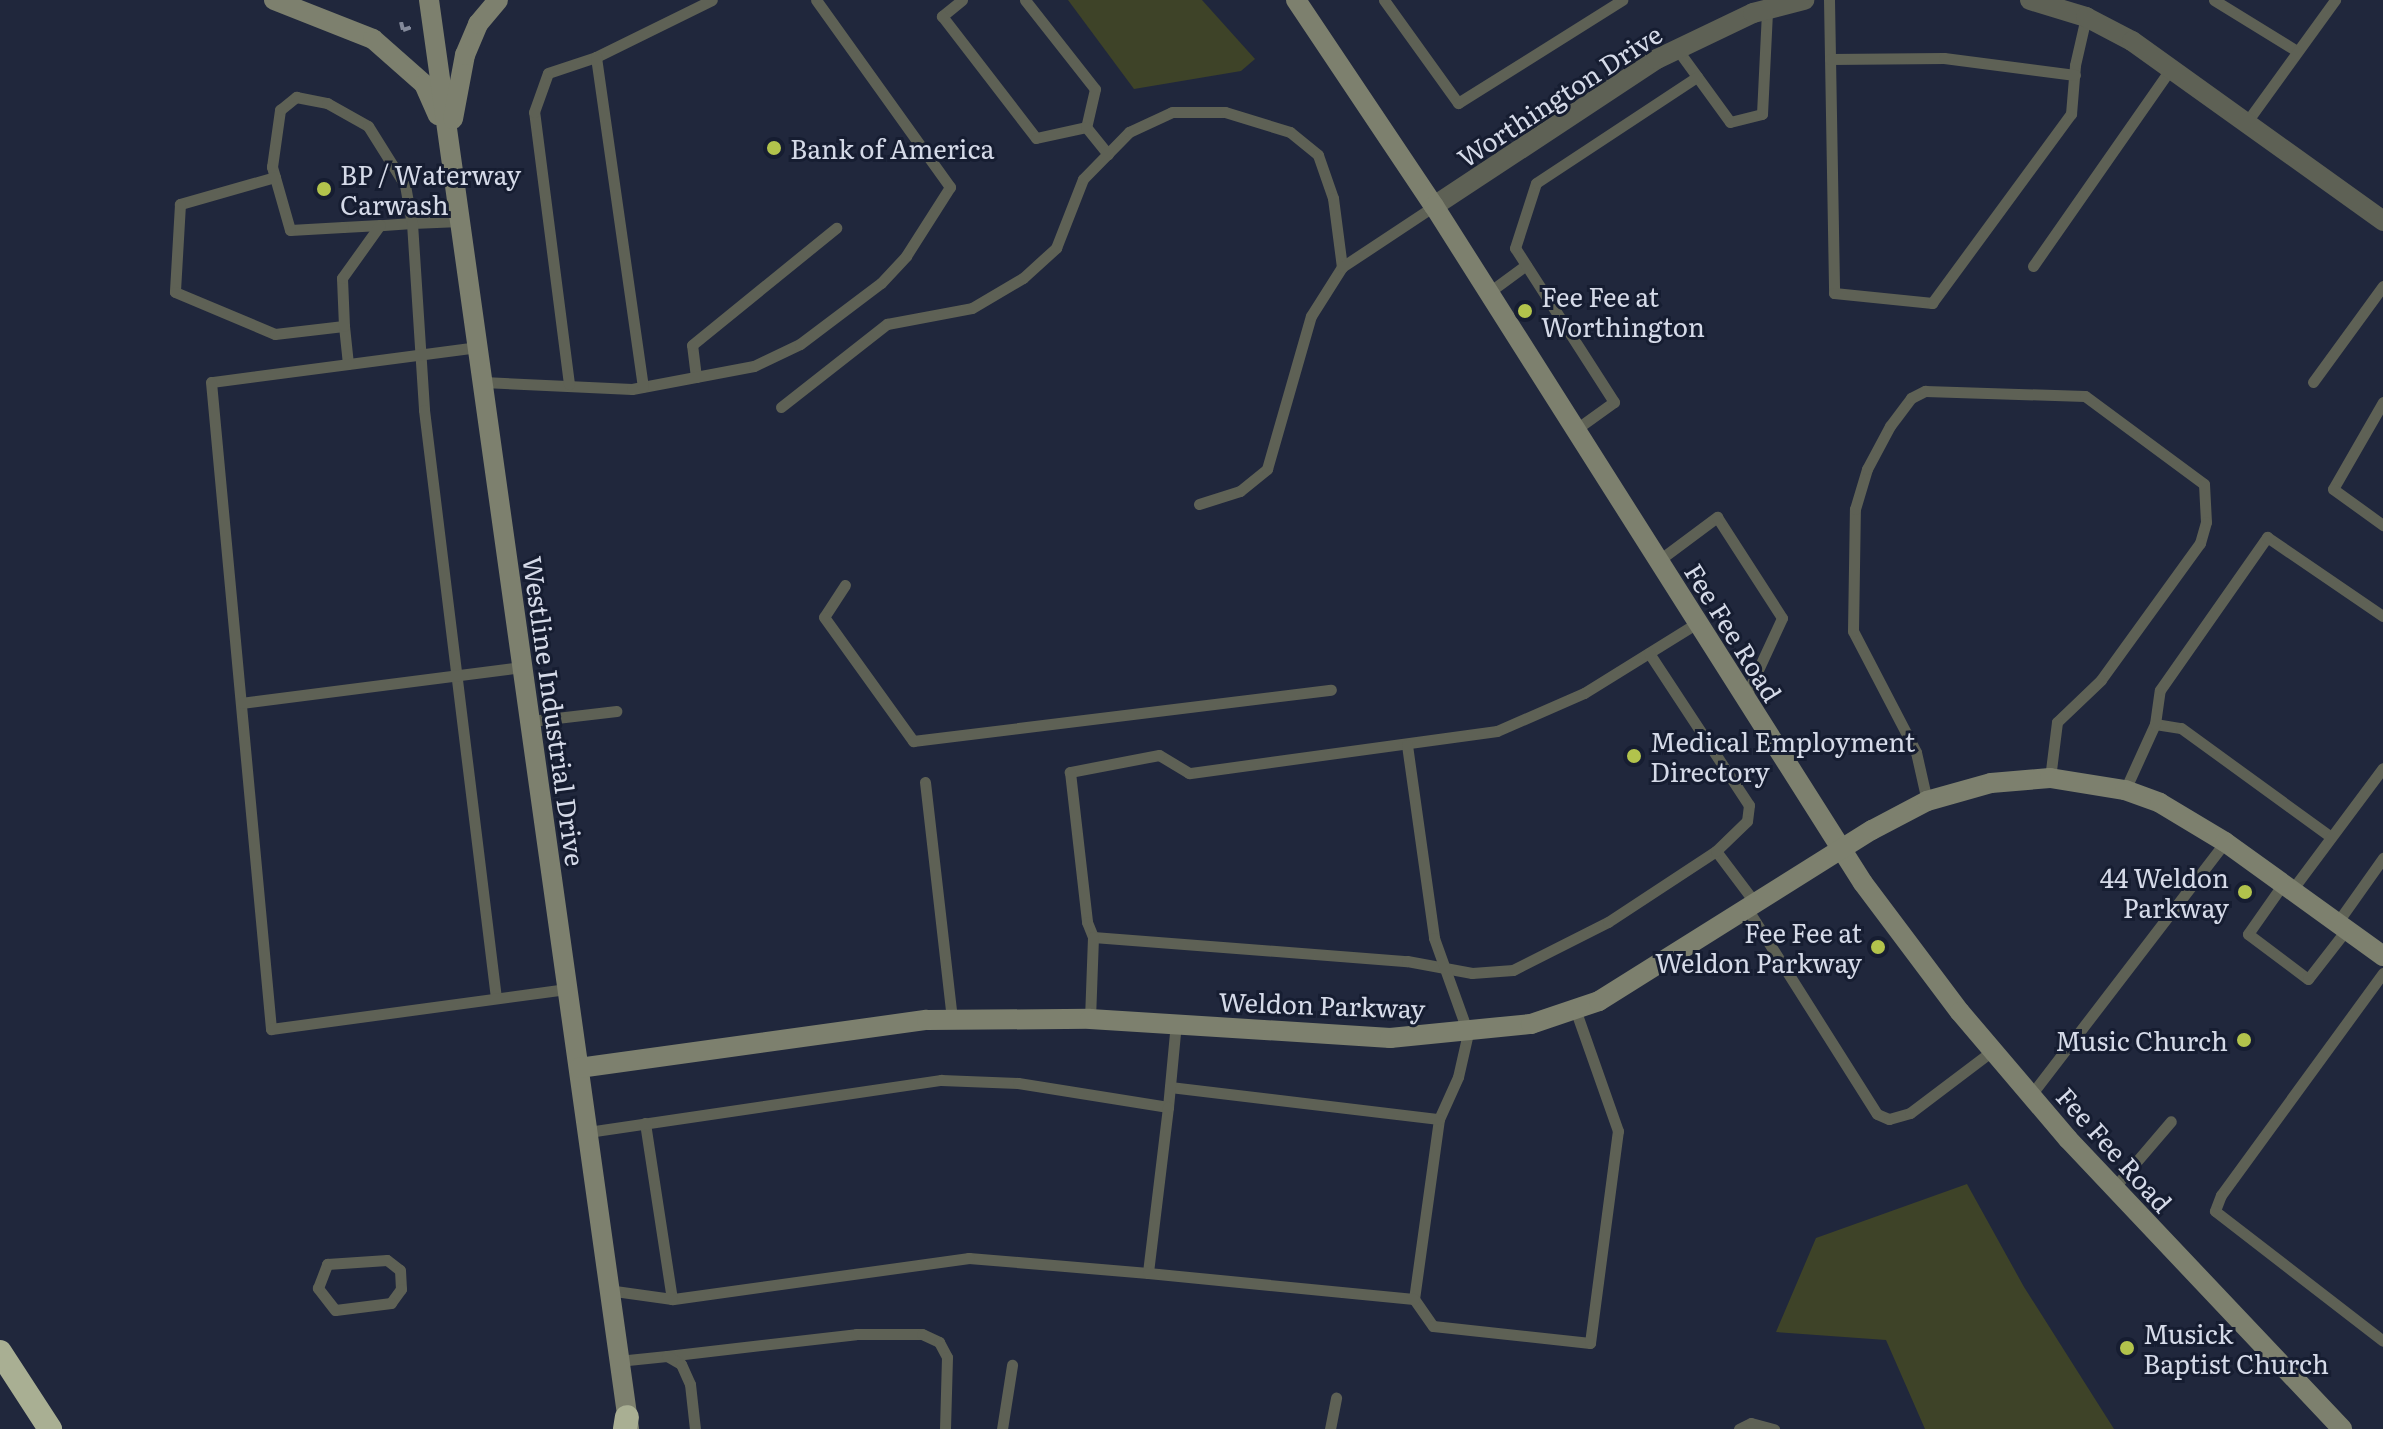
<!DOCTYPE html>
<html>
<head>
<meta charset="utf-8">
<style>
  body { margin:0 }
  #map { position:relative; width:2383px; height:1429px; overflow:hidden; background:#20273c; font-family:Literata,serif }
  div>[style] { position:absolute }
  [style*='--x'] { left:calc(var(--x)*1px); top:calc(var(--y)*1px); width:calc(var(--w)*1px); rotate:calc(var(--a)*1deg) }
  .green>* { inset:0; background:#3e4328 }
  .path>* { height:4px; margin-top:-2px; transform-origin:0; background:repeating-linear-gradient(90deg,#83899a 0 8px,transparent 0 12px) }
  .lane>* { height:11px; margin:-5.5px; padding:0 5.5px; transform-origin:5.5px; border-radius:5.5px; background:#5e6155 }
  .street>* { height:20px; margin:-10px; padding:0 10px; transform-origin:10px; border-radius:10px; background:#5e6155 }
  .secondary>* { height:20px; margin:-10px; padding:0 10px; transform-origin:10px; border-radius:10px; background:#7d806e }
  .highway>* { height:24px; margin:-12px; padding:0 12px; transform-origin:12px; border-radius:12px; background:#a9af93 }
  .dots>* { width:22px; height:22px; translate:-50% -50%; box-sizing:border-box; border:4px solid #161d31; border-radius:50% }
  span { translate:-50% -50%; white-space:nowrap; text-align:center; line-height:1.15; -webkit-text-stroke:6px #161d31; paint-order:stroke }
  .street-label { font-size:26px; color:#d5dae8 }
  .poi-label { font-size:26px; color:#d5dae8 }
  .left { translate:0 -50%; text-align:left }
  .right { translate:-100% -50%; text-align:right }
</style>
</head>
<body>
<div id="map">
  <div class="green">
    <i style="clip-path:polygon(1068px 0,1202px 0,1255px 59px,1241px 71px,1134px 89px)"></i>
    <i style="clip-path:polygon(1967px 1184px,2024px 1287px,2114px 1429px,1925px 1429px,1886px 1340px,1776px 1332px,1816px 1238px)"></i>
  </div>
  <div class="path">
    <i style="--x:401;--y:22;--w:8;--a:76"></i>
    <i style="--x:403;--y:30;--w:9;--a:-18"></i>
  </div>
  <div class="lane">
    <i style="--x:962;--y:0;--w:26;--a:141"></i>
    <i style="--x:942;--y:16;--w:154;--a:52.4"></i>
    <i style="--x:1036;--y:138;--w:51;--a:-12.4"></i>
    <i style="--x:1025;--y:0;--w:113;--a:51.8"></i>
    <i style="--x:1095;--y:89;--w:39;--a:103"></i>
    <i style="--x:1384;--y:0;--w:127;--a:54.3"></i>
    <i style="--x:1458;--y:103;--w:194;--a:-32.1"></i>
    <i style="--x:1829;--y:0;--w:293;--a:89"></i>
    <i style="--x:1834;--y:293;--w:99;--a:5.8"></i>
    <i style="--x:1932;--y:303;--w:235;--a:-53.7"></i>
    <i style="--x:2071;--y:114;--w:49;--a:-85.3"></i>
    <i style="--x:2075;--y:65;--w:49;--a:-77.1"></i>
    <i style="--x:2214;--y:0;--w:97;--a:31.6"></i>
    <i style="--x:1677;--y:49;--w:90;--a:54"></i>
    <i style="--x:1730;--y:122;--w:33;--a:-14"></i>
    <i style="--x:1762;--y:114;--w:104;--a:-87.2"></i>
    <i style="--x:596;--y:57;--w:129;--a:-26.2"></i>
    <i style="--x:1830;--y:59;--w:114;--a:-0.5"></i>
    <i style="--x:1944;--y:58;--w:132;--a:7.4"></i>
    <i style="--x:2246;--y:123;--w:152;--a:-54.1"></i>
    <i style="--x:1086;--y:127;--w:35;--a:51"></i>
    <i style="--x:275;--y:177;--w:99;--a:164.1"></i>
    <i style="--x:180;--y:204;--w:88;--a:93.3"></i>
    <i style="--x:175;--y:292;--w:108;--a:22.8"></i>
    <i style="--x:275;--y:334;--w:69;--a:-6.6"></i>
    <i style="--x:344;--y:326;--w:38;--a:84"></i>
    <i style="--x:460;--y:221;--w:48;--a:177.6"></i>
    <i style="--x:412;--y:223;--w:32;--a:176"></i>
    <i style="--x:380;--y:225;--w:37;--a:177"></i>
    <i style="--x:343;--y:227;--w:53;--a:176.8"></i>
    <i style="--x:290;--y:230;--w:66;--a:-105.9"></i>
    <i style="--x:272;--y:167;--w:58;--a:-82"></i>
    <i style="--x:280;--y:110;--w:21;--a:-39"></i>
    <i style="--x:296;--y:97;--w:32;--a:11"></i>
    <i style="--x:327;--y:103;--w:47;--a:29.3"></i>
    <i style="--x:368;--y:126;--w:70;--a:57.9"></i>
    <i style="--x:405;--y:185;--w:39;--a:80"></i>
    <i style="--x:412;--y:223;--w:187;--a:86.3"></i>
    <i style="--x:424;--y:410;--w:592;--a:83.02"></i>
    <i style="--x:2033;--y:266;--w:241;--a:-55.1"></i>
    <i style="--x:1488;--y:293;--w:47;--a:-36.4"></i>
    <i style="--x:344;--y:326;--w:48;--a:-92.4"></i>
    <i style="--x:342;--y:278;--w:65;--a:-54.4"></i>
    <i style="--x:478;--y:347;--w:269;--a:172.5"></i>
    <i style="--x:211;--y:382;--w:650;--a:84.7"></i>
    <i style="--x:271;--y:1029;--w:300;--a:-7.7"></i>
    <i style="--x:696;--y:377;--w:32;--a:-97"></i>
    <i style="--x:692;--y:345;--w:186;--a:-39.1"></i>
    <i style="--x:483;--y:382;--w:149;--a:2.7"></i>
    <i style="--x:632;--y:389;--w:124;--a:-10.7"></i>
    <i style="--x:754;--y:366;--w:51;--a:-25.6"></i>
    <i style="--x:800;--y:344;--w:101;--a:-37"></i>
    <i style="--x:881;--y:283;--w:37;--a:-47"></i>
    <i style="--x:906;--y:256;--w:82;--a:-57.5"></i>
    <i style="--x:950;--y:187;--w:230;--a:-125.6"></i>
    <i style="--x:2313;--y:382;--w:119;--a:-53.9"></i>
    <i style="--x:569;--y:384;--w:274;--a:-97.3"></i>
    <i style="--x:534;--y:112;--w:41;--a:-70.3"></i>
    <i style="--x:548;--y:73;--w:51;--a:-18.4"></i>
    <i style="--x:596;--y:57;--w:333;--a:81.9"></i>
    <i style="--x:2383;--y:402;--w:100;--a:119.9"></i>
    <i style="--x:2333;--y:489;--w:62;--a:35.8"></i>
    <i style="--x:781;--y:407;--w:135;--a:-38.1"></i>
    <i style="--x:887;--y:324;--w:86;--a:-10.7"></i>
    <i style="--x:972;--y:308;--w:59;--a:-30.5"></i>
    <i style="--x:1023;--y:278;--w:45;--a:-42.3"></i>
    <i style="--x:1056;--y:248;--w:74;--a:-68.6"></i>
    <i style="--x:1083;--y:179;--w:66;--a:-45.6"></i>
    <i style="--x:1129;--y:132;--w:47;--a:-24.9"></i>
    <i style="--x:1172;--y:112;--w:53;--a:0"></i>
    <i style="--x:1225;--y:112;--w:68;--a:17.1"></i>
    <i style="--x:1290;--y:132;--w:36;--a:39"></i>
    <i style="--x:1318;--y:155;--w:46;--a:70.8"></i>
    <i style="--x:1333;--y:198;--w:70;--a:82.6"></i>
    <i style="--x:1575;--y:430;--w:48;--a:-35.7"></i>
    <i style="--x:1614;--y:402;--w:183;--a:-122.7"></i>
    <i style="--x:1515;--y:248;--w:68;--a:-72.1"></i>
    <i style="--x:1536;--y:183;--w:193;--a:-33.4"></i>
    <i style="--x:1199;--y:504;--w:43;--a:-17.6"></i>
    <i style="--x:1240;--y:491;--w:35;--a:-39"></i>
    <i style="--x:1267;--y:469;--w:159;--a:-74"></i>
    <i style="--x:1311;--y:316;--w:58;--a:-57.7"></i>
    <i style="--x:1342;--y:267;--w:110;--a:-33.5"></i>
    <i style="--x:1658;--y:561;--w:74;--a:-36.7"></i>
    <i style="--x:1717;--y:517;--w:120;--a:57.2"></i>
    <i style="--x:1782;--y:618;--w:88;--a:114.8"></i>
    <i style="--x:845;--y:585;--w:38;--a:123"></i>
    <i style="--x:824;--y:617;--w:153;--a:54.3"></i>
    <i style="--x:913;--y:741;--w:421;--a:-7"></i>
    <i style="--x:1697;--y:623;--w:133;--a:148.2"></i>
    <i style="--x:1584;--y:693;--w:95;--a:156.4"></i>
    <i style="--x:1497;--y:731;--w:311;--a:172.2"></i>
    <i style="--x:1189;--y:773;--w:35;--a:-149"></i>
    <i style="--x:1159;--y:755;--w:91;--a:169.2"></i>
    <i style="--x:1070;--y:772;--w:151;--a:83.5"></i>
    <i style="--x:1087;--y:922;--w:16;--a:68"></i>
    <i style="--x:1093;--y:937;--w:315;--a:4.4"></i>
    <i style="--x:1407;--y:961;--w:66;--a:10.5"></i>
    <i style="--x:1472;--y:973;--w:41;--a:-4.2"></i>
    <i style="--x:1513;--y:970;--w:106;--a:-26.8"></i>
    <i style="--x:1608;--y:922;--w:129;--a:-33.3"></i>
    <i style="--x:1716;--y:851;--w:66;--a:53"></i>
    <i style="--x:1649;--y:653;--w:182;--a:56.7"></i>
    <i style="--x:1749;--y:805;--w:16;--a:97"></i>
    <i style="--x:1747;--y:821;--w:43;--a:135.9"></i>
    <i style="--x:241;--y:703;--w:284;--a:-7.3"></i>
    <i style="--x:531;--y:721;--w:86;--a:-6.7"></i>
    <i style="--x:2155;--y:724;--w:26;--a:9"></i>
    <i style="--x:2181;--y:728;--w:185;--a:36"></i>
    <i style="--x:1407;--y:745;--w:195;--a:82"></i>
    <i style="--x:1434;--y:938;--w:101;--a:70.3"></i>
    <i style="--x:1468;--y:1033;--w:45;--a:102.8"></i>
    <i style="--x:1458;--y:1077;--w:46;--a:114.3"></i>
    <i style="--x:1439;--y:1119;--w:182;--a:97.9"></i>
    <i style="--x:1414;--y:1299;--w:33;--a:55"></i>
    <i style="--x:1433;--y:1326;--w:158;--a:6.2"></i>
    <i style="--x:1590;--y:1343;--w:214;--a:-82.5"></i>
    <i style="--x:1618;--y:1131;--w:129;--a:-109.4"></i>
    <i style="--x:925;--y:782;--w:240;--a:83.5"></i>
    <i style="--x:2125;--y:790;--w:72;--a:-65.6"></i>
    <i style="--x:2155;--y:724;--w:34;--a:-82"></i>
    <i style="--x:2160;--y:690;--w:187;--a:-55"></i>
    <i style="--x:2267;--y:537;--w:140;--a:34.3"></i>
    <i style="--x:1927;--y:801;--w:50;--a:-102.7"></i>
    <i style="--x:1916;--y:752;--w:136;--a:-117.5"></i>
    <i style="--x:1853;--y:631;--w:122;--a:-89.1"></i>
    <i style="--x:1855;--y:509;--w:42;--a:-73.3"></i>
    <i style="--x:1867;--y:469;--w:49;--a:-61.9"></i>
    <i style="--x:1890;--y:426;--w:35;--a:-53"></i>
    <i style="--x:1911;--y:398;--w:16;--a:-27"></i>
    <i style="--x:1925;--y:391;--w:160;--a:1.8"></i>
    <i style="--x:2085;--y:396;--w:148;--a:36.5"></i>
    <i style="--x:2204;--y:484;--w:38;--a:87"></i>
    <i style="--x:2206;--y:522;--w:22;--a:106"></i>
    <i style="--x:2200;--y:543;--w:169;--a:125.9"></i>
    <i style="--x:2101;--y:680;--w:61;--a:136.3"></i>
    <i style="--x:2057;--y:722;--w:56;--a:97.1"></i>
    <i style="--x:2283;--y:884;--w:61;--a:125"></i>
    <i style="--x:2248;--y:934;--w:75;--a:36.9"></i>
    <i style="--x:2308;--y:979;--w:62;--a:-52.2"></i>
    <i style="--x:2292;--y:890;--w:152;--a:-53.3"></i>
    <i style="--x:1748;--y:910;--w:241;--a:57.7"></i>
    <i style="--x:1877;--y:1114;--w:13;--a:23"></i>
    <i style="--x:1889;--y:1119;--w:22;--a:-16"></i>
    <i style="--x:1910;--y:1113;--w:103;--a:-37.1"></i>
    <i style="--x:2337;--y:923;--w:80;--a:-54.7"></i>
    <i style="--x:2383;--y:973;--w:275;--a:126.1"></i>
    <i style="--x:2221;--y:1195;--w:17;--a:111"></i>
    <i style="--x:2215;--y:1211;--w:212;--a:37.7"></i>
    <i style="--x:1090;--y:1019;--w:82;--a:-87.9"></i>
    <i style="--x:1170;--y:1087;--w:271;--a:6.8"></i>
    <i style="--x:2031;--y:1095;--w:319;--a:-52.5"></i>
    <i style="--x:1168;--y:1107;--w:84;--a:-84.6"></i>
    <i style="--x:645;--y:1123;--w:178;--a:81.3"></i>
    <i style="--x:588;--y:1132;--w:357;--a:-8.4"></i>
    <i style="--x:941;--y:1080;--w:77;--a:2.2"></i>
    <i style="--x:1018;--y:1083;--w:152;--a:9.1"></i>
    <i style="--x:1168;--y:1107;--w:167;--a:96.9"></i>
    <i style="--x:1148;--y:1273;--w:180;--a:-175.2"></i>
    <i style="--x:969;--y:1258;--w:300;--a:172.1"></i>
    <i style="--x:672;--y:1299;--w:65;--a:-172"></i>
    <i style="--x:2113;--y:1189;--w:89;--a:-49.5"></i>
    <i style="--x:387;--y:1260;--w:16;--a:38"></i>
    <i style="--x:400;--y:1270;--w:19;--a:87"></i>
    <i style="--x:401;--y:1289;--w:17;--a:126"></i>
    <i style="--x:391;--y:1303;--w:56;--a:172.9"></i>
    <i style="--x:335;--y:1310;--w:28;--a:-128"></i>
    <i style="--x:318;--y:1288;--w:26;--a:-69"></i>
    <i style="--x:327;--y:1264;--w:60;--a:-3.8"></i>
    <i style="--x:1148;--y:1273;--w:267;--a:5.6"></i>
    <i style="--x:667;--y:1356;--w:190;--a:-6.6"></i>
    <i style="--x:856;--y:1334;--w:66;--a:0"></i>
    <i style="--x:922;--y:1334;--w:19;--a:25"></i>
    <i style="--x:939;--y:1342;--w:17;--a:62"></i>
    <i style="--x:947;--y:1357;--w:72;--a:91.6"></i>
    <i style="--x:618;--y:1361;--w:49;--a:-5.8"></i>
    <i style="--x:667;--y:1356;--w:16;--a:30"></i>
    <i style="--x:681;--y:1364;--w:22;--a:66"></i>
    <i style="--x:690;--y:1384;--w:45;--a:83.7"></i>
    <i style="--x:1002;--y:1429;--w:65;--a:-81.1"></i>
    <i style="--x:1330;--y:1429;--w:32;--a:-79"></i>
    <i style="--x:1739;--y:1429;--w:13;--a:-27"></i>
    <i style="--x:1751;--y:1423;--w:24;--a:15"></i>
  </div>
  <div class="street">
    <i style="--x:2030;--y:0;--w:59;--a:16.9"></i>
    <i style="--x:2086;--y:17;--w:52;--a:27.6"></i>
    <i style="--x:2132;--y:41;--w:309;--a:35.6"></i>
    <i style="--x:1434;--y:206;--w:267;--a:-33.4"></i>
    <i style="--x:1657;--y:59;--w:106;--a:-25.6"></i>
    <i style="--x:1753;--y:13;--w:53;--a:-14.3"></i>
  </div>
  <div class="secondary">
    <i style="--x:274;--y:0;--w:106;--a:21.5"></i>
    <i style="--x:373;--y:39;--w:68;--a:41.4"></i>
    <i style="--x:424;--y:84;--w:34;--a:66"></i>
    <i style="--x:429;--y:0;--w:1443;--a:82.03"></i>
    <i style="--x:1296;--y:0;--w:248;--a:56.2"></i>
    <i style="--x:1434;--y:206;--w:801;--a:57.64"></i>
    <i style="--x:1863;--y:883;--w:161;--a:53.1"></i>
    <i style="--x:1960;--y:1012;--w:167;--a:49.6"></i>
    <i style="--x:2068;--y:1139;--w:399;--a:46.6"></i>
    <i style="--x:453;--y:119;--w:65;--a:-79.4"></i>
    <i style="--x:465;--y:55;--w:34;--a:-67"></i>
    <i style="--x:478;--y:24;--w:31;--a:-50"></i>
    <i style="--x:579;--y:1068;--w:351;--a:-7.9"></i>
    <i style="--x:927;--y:1020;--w:163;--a:-0.4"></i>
    <i style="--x:1090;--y:1019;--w:301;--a:3.6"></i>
    <i style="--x:1390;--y:1038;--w:142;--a:-5.7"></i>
    <i style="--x:1531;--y:1024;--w:72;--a:-18.7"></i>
    <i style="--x:1599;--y:1001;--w:322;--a:-32.1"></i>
    <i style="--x:1872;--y:830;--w:62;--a:-27.8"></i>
    <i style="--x:1927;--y:801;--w:66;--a:-15.7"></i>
    <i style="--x:1991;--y:783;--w:59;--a:-4.8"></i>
    <i style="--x:2050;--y:778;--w:76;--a:9.1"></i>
    <i style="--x:2125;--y:790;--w:37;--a:20"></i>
    <i style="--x:2160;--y:803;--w:76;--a:31"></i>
    <i style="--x:2225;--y:842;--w:195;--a:35.8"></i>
  </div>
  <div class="highway">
    <i style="--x:0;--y:1352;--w:92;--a:57"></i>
    <i style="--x:625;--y:1429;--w:12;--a:-81"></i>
  </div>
  <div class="dots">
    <i style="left:774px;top:148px;background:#b2c34c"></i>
    <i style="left:324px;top:189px;background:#b2c34c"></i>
    <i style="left:1525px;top:311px;background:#b2c34c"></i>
    <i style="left:1634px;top:756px;background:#b2c34c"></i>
    <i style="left:2245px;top:892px;background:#b2c34c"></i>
    <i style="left:1878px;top:947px;background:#b2c34c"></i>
    <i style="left:2244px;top:1040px;background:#b2c34c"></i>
    <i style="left:2127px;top:1348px;background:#b2c34c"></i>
  </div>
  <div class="street-label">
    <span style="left:1559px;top:95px;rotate:-33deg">Worthington Drive</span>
    <span style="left:1734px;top:632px;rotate:58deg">Fee Fee Road</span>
    <span style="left:555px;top:711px;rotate:82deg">Westline Industrial Drive</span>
    <span style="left:1322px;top:1004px;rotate:2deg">Weldon Parkway</span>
    <span style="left:2115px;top:1149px;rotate:48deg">Fee Fee Road</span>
  </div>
  <div class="poi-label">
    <span class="left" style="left:790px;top:148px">Bank of America</span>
    <span class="left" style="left:340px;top:189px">BP / Waterway<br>Carwash</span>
    <span class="left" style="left:1541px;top:311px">Fee Fee at<br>Worthington</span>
    <span class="left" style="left:1650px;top:756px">Medical Employment<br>Directory</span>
    <span class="right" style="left:2229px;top:892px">44 Weldon<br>Parkway</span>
    <span class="right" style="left:1862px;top:947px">Fee Fee at<br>Weldon Parkway</span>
    <span class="right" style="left:2228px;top:1040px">Music Church</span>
    <span class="left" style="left:2143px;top:1348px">Musick<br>Baptist Church</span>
  </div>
</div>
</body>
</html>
